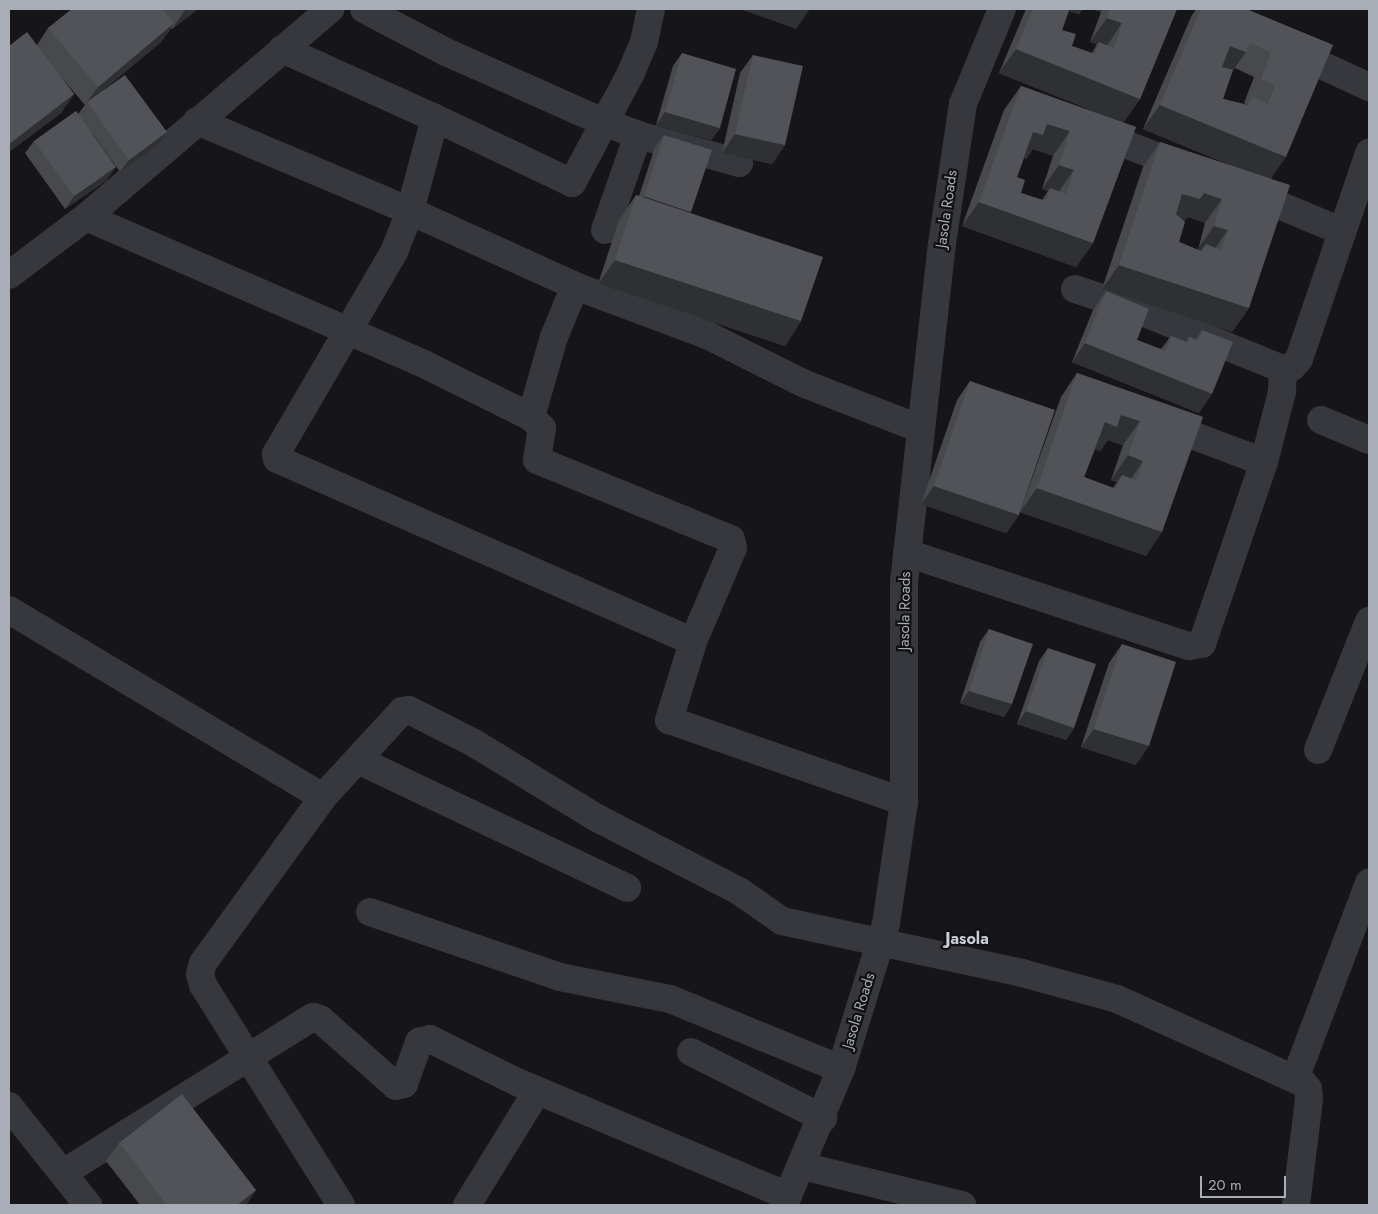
<!DOCTYPE html>
<html>
<head>
<meta charset="utf-8">
<style>
  body { margin:0 }
  #map { position:relative; width:1378px; height:1214px; overflow:hidden; background:#161618; font-family:Jost,sans-serif }
  div>[style] { position:absolute }
  [style*='--x'] { left:calc(var(--x)*1px); top:calc(var(--y)*1px); width:calc(var(--w)*1px); rotate:calc(var(--a)*1deg) }
  .minor>* { height:28px; margin:-14px; padding:0 14px; transform-origin:14px; border-radius:14px; background:#37383d }
  .wall>* { inset:0; background:#47494d }
  .shaded-wall>* { inset:0; background:#2f3033 }
  .building>* { inset:0; background:#525359 }
  span { translate:-50% -50%; white-space:nowrap; text-align:center; line-height:1.15; -webkit-text-stroke:4.5px #111113; paint-order:stroke }
  .street-label { font-size:15px; color:#a8adb8 }
  .neighbourhood-label { font-size:16px; color:#c9ccd4; font-weight:700 }
  .frame { position:absolute; inset:0; border:10px solid #a8adb8; pointer-events:none }
  .scale { position:absolute; left:1200px; top:1176px; width:86px; height:22px; box-sizing:border-box; border:2px solid #a8adb8; border-top:0; padding-left:6px; font-size:15px; line-height:18px; white-space:nowrap; color:#a8adb8; -webkit-text-stroke:4px #111113; paint-order:stroke }
</style>
</head>
<body>
<div id="map">
  <div class="minor">
    <i style="--x:364;--y:9;--w:93;--a:27.7"></i>
    <i style="--x:446;--y:52;--w:172;--a:24"></i>
    <i style="--x:603;--y:122;--w:37;--a:20"></i>
    <i style="--x:638;--y:135;--w:105;--a:15.5"></i>
    <i style="--x:651;--y:9;--w:34;--a:102"></i>
    <i style="--x:644;--y:42;--w:34;--a:113"></i>
    <i style="--x:631;--y:73;--w:125;--a:118.2"></i>
    <i style="--x:572;--y:183;--w:152;--a:-154.6"></i>
    <i style="--x:435;--y:118;--w:96;--a:105"></i>
    <i style="--x:410;--y:211;--w:181;--a:24.4"></i>
    <i style="--x:575;--y:286;--w:141;--a:20.4"></i>
    <i style="--x:707;--y:335;--w:110;--a:26.6"></i>
    <i style="--x:805;--y:384;--w:124;--a:21.2"></i>
    <i style="--x:282;--y:49;--w:168;--a:24.3"></i>
    <i style="--x:1291;--y:51;--w:86;--a:24.8"></i>
    <i style="--x:197;--y:121;--w:231;--a:22.9"></i>
    <i style="--x:410;--y:211;--w:44;--a:111.3"></i>
    <i style="--x:394;--y:252;--w:234;--a:120.3"></i>
    <i style="--x:276;--y:454;--w:5;--a:79"></i>
    <i style="--x:277;--y:459;--w:454;--a:23.7"></i>
    <i style="--x:1094;--y:132;--w:100;--a:21.2"></i>
    <i style="--x:1248;--y:192;--w:101;--a:22.8"></i>
    <i style="--x:86;--y:217;--w:371;--a:23.5"></i>
    <i style="--x:426;--y:365;--w:117;--a:26.3"></i>
    <i style="--x:531;--y:417;--w:16;--a:45"></i>
    <i style="--x:542;--y:428;--w:32;--a:99"></i>
    <i style="--x:537;--y:460;--w:209;--a:22.2"></i>
    <i style="--x:731;--y:539;--w:9;--a:77"></i>
    <i style="--x:733;--y:548;--w:102;--a:113.1"></i>
    <i style="--x:693;--y:642;--w:82;--a:107.1"></i>
    <i style="--x:669;--y:720;--w:249;--a:19.2"></i>
    <i style="--x:605;--y:230;--w:101;--a:-70.8"></i>
    <i style="--x:9;--y:275;--w:96;--a:-37"></i>
    <i style="--x:86;--y:217;--w:321;--a:-40.4"></i>
    <i style="--x:1075;--y:289;--w:63;--a:18.4"></i>
    <i style="--x:1135;--y:309;--w:160;--a:22.1"></i>
    <i style="--x:1283;--y:369;--w:9;--a:-13"></i>
    <i style="--x:1292;--y:367;--w:11;--a:-49"></i>
    <i style="--x:1299;--y:359;--w:218;--a:-71.2"></i>
    <i style="--x:531;--y:417;--w:83;--a:-74"></i>
    <i style="--x:554;--y:337;--w:55;--a:-67.6"></i>
    <i style="--x:1321;--y:420;--w:52;--a:22.6"></i>
    <i style="--x:1160;--y:423;--w:111;--a:20.6"></i>
    <i style="--x:907;--y:553;--w:297;--a:18.3"></i>
    <i style="--x:1189;--y:646;--w:13;--a:-9"></i>
    <i style="--x:1202;--y:644;--w:192;--a:-71.2"></i>
    <i style="--x:1264;--y:462;--w:72;--a:-75.6"></i>
    <i style="--x:1282;--y:392;--w:23;--a:-88"></i>
    <i style="--x:9;--y:610;--w:365;--a:30.8"></i>
    <i style="--x:1318;--y:750;--w:139;--a:-68.4"></i>
    <i style="--x:358;--y:760;--w:298;--a:25.4"></i>
    <i style="--x:370;--y:912;--w:201;--a:18.9"></i>
    <i style="--x:560;--y:977;--w:112;--a:11.3"></i>
    <i style="--x:670;--y:999;--w:185;--a:22.3"></i>
    <i style="--x:691;--y:1052;--w:148;--a:26.6"></i>
    <i style="--x:1295;--y:1079;--w:210;--a:-69.3"></i>
    <i style="--x:9;--y:1106;--w:127;--a:51.4"></i>
    <i style="--x:802;--y:1166;--w:165;--a:13.7"></i>
    <i style="--x:63;--y:1173;--w:295;--a:-32"></i>
    <i style="--x:313;--y:1017;--w:7;--a:16"></i>
    <i style="--x:320;--y:1019;--w:101;--a:41.4"></i>
    <i style="--x:396;--y:1086;--w:8;--a:-14"></i>
    <i style="--x:404;--y:1084;--w:45;--a:-70.3"></i>
    <i style="--x:419;--y:1042;--w:11;--a:-15"></i>
    <i style="--x:430;--y:1039;--w:97;--a:26.3"></i>
    <i style="--x:517;--y:1082;--w:294;--a:22.8"></i>
    <i style="--x:341;--y:1205;--w:260;--a:-122.1"></i>
    <i style="--x:203;--y:985;--w:11;--a:-105"></i>
    <i style="--x:200;--y:974;--w:11;--a:-75"></i>
    <i style="--x:203;--y:963;--w:205;--a:-54.1"></i>
    <i style="--x:323;--y:797;--w:117;--a:-47.4"></i>
    <i style="--x:402;--y:711;--w:7;--a:-8"></i>
    <i style="--x:409;--y:710;--w:73;--a:26.9"></i>
    <i style="--x:474;--y:743;--w:144;--a:31.4"></i>
    <i style="--x:597;--y:818;--w:160;--a:27.2"></i>
    <i style="--x:739;--y:891;--w:52;--a:34.9"></i>
    <i style="--x:782;--y:921;--w:246;--a:12.2"></i>
    <i style="--x:1022;--y:973;--w:98;--a:15.3"></i>
    <i style="--x:1117;--y:999;--w:204;--a:24.3"></i>
    <i style="--x:1303;--y:1083;--w:8;--a:50"></i>
    <i style="--x:1308;--y:1089;--w:10;--a:84"></i>
    <i style="--x:1309;--y:1099;--w:107;--a:97"></i>
    <i style="--x:467;--y:1205;--w:134;--a:-58.4"></i>
    <i style="--x:784;--y:1205;--w:147;--a:-67.3"></i>
    <i style="--x:841;--y:1069;--w:152;--a:-72.8"></i>
    <i style="--x:886;--y:924;--w:123;--a:-81.6"></i>
    <i style="--x:904;--y:802;--w:220;--a:-90"></i>
    <i style="--x:904;--y:582;--w:340;--a:-83.6"></i>
    <i style="--x:942;--y:244;--w:142;--a:-81.5"></i>
    <i style="--x:963;--y:104;--w:103;--a:-67.7"></i>
  </div>
  <div class="wall">
    <i style="clip-path:polygon(72px 9px,198px 9px,172px 29px,171px 28px,161px 42px,102px 91px,158px 145px,120px 172px,92px 133px,107px 180px,65px 209px,25px 153px,34px 141px,78px 114px,85px 105px,62px 78px,74px 94px,61px 113px,9px 152px,9px 46px,37px 45px,48px 28px)"></i>
    <i style="clip-path:polygon(1026px 9px,1083px 9px,1079px 14px,1069px 11px,1062px 30px,1072px 46px,1092px 53px,1097px 44px,1090px 42px,1101px 12px,1092px 9px,1177px 9px,1140px 99px,1123px 123px,999px 73px)"></i>
    <i style="clip-path:polygon(evenodd,1196px 9px,1246px 9px,1333px 45px,1271px 179px,1249px 308px,1232px 332px,1102px 289px,1143px 167px,1160px 142px,1237px 168px,1143px 129px,1191px 17px,1196px 9px,1235px 68px,1254px 77px,1244px 103px,1248px 105px,1223px 99px,1231px 73px,1235px 68px,1196px 9px,1188px 217px,1205px 223px,1198px 250px,1179px 242px,1184px 221px,1188px 217px)"></i>
    <i style="clip-path:polygon(682px 53px,720px 128px,711px 140px,656px 125px,673px 66px)"></i>
    <i style="clip-path:polygon(753px 55px,785px 145px,772px 164px,722px 153px,740px 73px)"></i>
    <i style="clip-path:polygon(evenodd,1021px 86px,1136px 127px,1093px 243px,1076px 267px,962px 226px,1004px 110px,1021px 86px,1033px 149px,1053px 156px,1042px 189px,1048px 191px,1042px 200px,1021px 193px,1017px 177px,1024px 158px,1026px 159px,1033px 149px)"></i>
    <i style="clip-path:polygon(664px 135px,690px 213px,801px 321px,785px 346px,598px 284px,619px 220px,636px 195px,639px 196px,655px 147px)"></i>
    <i style="clip-path:polygon(1106px 291px,1137px 340px,1161px 349px,1171px 336px,1186px 342px,1189px 337px,1196px 339px,1202px 330px,1199px 413px,1072px 362px,1093px 310px)"></i>
    <i style="clip-path:polygon(evenodd,1077px 373px,1203px 417px,1146px 556px,1020px 512px,1061px 397px,1077px 373px,1108px 440px,1123px 445px,1111px 480px,1117px 482px,1113px 488px,1084px 477px,1095px 449px,1100px 451px,1108px 440px)"></i>
    <i style="clip-path:polygon(970px 381px,1019px 515px,1006px 533px,921px 504px,957px 400px)"></i>
    <i style="clip-path:polygon(989px 629px,1012px 704px,1004px 717px,960px 703px,980px 642px)"></i>
    <i style="clip-path:polygon(1122px 644px,1136px 765px,1081px 747px,1109px 663px)"></i>
    <i style="clip-path:polygon(1048px 648px,1074px 728px,1066px 740px,1017px 724px,1039px 661px)"></i>
    <i style="clip-path:polygon(119px 1143px,256px 1190px,246px 1205px,140px 1205px,106px 1161px)"></i>
  </div>
  <div class="shaded-wall">
    <i style="clip-path:polygon(187px 9px,198px 9px,172px 29px,185px 10px)"></i>
    <i style="clip-path:polygon(740px 9px,810px 9px,796px 29px)"></i>
    <i style="clip-path:polygon(1062px 9px,1083px 9px,1079px 14px)"></i>
    <i style="clip-path:polygon(1092px 9px,1103px 9px,1101px 12px)"></i>
    <i style="clip-path:polygon(1107px 18px,1122px 23px,1106px 47px,1099px 42px,1097px 44px,1090px 42px)"></i>
    <i style="clip-path:polygon(174px 23px,161px 42px,88px 103px,87px 102px,98px 87px)"></i>
    <i style="clip-path:polygon(1230px 46px,1246px 52px,1229px 76px,1213px 70px)"></i>
    <i style="clip-path:polygon(1016px 49px,1140px 99px,1123px 123px,999px 73px)"></i>
    <i style="clip-path:polygon(74px 94px,61px 113px,9px 152px,9px 144px)"></i>
    <i style="clip-path:polygon(1160px 105px,1286px 157px,1269px 181px,1143px 129px)"></i>
    <i style="clip-path:polygon(665px 112px,720px 128px,711px 140px,656px 125px)"></i>
    <i style="clip-path:polygon(1047px 124px,1070px 131px,1053px 156px,1033px 149px,1026px 159px,1017px 156px,1033px 132px)"></i>
    <i style="clip-path:polygon(167px 132px,158px 145px,120px 172px,129px 160px)"></i>
    <i style="clip-path:polygon(735px 134px,785px 145px,772px 164px,722px 153px)"></i>
    <i style="clip-path:polygon(1059px 165px,1074px 170px,1057px 194px,1050px 188px,1048px 191px,1042px 189px)"></i>
    <i style="clip-path:polygon(116px 167px,107px 180px,65px 209px,74px 196px)"></i>
    <i style="clip-path:polygon(1204px 193px,1222px 199px,1205px 223px,1188px 217px,1183px 223px,1165px 218px,1182px 194px)"></i>
    <i style="clip-path:polygon(644px 196px,691px 212px,682px 224px,635px 209px)"></i>
    <i style="clip-path:polygon(979px 202px,1093px 243px,1076px 267px,962px 226px)"></i>
    <i style="clip-path:polygon(1214px 226px,1228px 230px,1211px 254px,1197px 250px)"></i>
    <i style="clip-path:polygon(615px 260px,801px 321px,785px 346px,598px 284px)"></i>
    <i style="clip-path:polygon(1119px 265px,1249px 308px,1232px 332px,1102px 289px)"></i>
    <i style="clip-path:polygon(1085px 343px,1212px 394px,1199px 413px,1072px 362px)"></i>
    <i style="clip-path:polygon(1121px 415px,1140px 421px,1123px 445px,1108px 440px,1100px 451px,1088px 446px,1105px 422px)"></i>
    <i style="clip-path:polygon(1128px 455px,1143px 461px,1127px 485px,1122px 475px,1117px 482px,1111px 480px)"></i>
    <i style="clip-path:polygon(934px 486px,1019px 515px,1006px 533px,921px 504px)"></i>
    <i style="clip-path:polygon(1037px 488px,1162px 532px,1146px 556px,1020px 512px)"></i>
    <i style="clip-path:polygon(969px 691px,1012px 704px,1004px 717px,960px 703px)"></i>
    <i style="clip-path:polygon(1026px 711px,1074px 728px,1066px 740px,1017px 724px)"></i>
    <i style="clip-path:polygon(1094px 729px,1149px 746px,1136px 765px,1081px 747px)"></i>
    <i style="clip-path:polygon(256px 1190px,246px 1205px,237px 1205px)"></i>
  </div>
  <div class="building">
    <i style="clip-path:polygon(72px 9px,162px 9px,174px 23px,98px 87px,48px 28px)"></i>
    <i style="clip-path:polygon(1033px 9px,1069px 9px,1062px 30px,1076px 34px,1072px 46px,1095px 54px,1099px 42px,1114px 48px,1122px 23px,1107px 18px,1110px 9px,1177px 9px,1140px 99px,1016px 49px)"></i>
    <i style="clip-path:polygon(evenodd,1201px 9px,1246px 9px,1333px 45px,1286px 157px,1160px 105px,1201px 9px,1250px 43px,1271px 53px,1261px 79px,1275px 85px,1268px 104px,1253px 97px,1248px 105px,1223px 99px,1233px 70px,1222px 67px,1230px 46px,1246px 52px,1250px 43px)"></i>
    <i style="clip-path:polygon(27px 32px,74px 94px,9px 144px,9px 46px)"></i>
    <i style="clip-path:polygon(682px 53px,736px 69px,720px 128px,665px 112px)"></i>
    <i style="clip-path:polygon(753px 55px,803px 66px,785px 145px,735px 134px)"></i>
    <i style="clip-path:polygon(125px 75px,167px 132px,129px 160px,87px 102px)"></i>
    <i style="clip-path:polygon(evenodd,1021px 86px,1136px 127px,1093px 243px,979px 202px,1021px 86px,1047px 124px,1070px 131px,1059px 165px,1074px 170px,1066px 194px,1050px 188px,1046px 201px,1021px 193px,1025px 180px,1017px 177px,1033px 132px,1043px 135px,1047px 124px)"></i>
    <i style="clip-path:polygon(76px 111px,116px 167px,74px 196px,34px 141px)"></i>
    <i style="clip-path:polygon(664px 135px,712px 150px,691px 212px,644px 196px)"></i>
    <i style="clip-path:polygon(evenodd,1160px 142px,1290px 185px,1249px 308px,1119px 265px,1160px 142px,1204px 193px,1222px 199px,1214px 226px,1228px 230px,1221px 250px,1206px 244px,1201px 251px,1179px 242px,1185px 222px,1176px 214px,1182px 194px,1200px 199px,1204px 193px)"></i>
    <i style="clip-path:polygon(636px 195px,823px 257px,801px 321px,615px 260px)"></i>
    <i style="clip-path:polygon(1106px 291px,1149px 309px,1137px 340px,1165px 351px,1171px 336px,1187px 342px,1189px 337px,1198px 340px,1202px 330px,1233px 342px,1212px 394px,1085px 343px)"></i>
    <i style="clip-path:polygon(evenodd,1077px 373px,1203px 417px,1162px 532px,1037px 488px,1077px 373px,1121px 415px,1140px 421px,1128px 455px,1143px 461px,1136px 480px,1122px 475px,1116px 489px,1084px 477px,1105px 422px,1117px 427px,1121px 415px)"></i>
    <i style="clip-path:polygon(970px 381px,1055px 410px,1019px 515px,934px 486px)"></i>
    <i style="clip-path:polygon(989px 629px,1033px 644px,1012px 704px,969px 691px)"></i>
    <i style="clip-path:polygon(1122px 644px,1176px 662px,1149px 746px,1094px 729px)"></i>
    <i style="clip-path:polygon(1048px 648px,1096px 664px,1074px 728px,1026px 711px)"></i>
    <i style="clip-path:polygon(182px 1094px,256px 1190px,237px 1205px,167px 1205px,119px 1143px)"></i>
  </div>
  <div class="street-label">
    <span style="left:947px;top:209px;rotate:-82deg">Jasola Roads</span>
    <span style="left:905px;top:611px;rotate:-89deg">Jasola Roads</span>
    <span style="left:859px;top:1011px;rotate:-73deg">Jasola Roads</span>
  </div>
  <div class="neighbourhood-label">
    <span style="left:967px;top:939px">Jasola</span>
  </div>
  <div class="frame"></div>
  <div class="scale">20 m</div>
</div>
</body>
</html>
